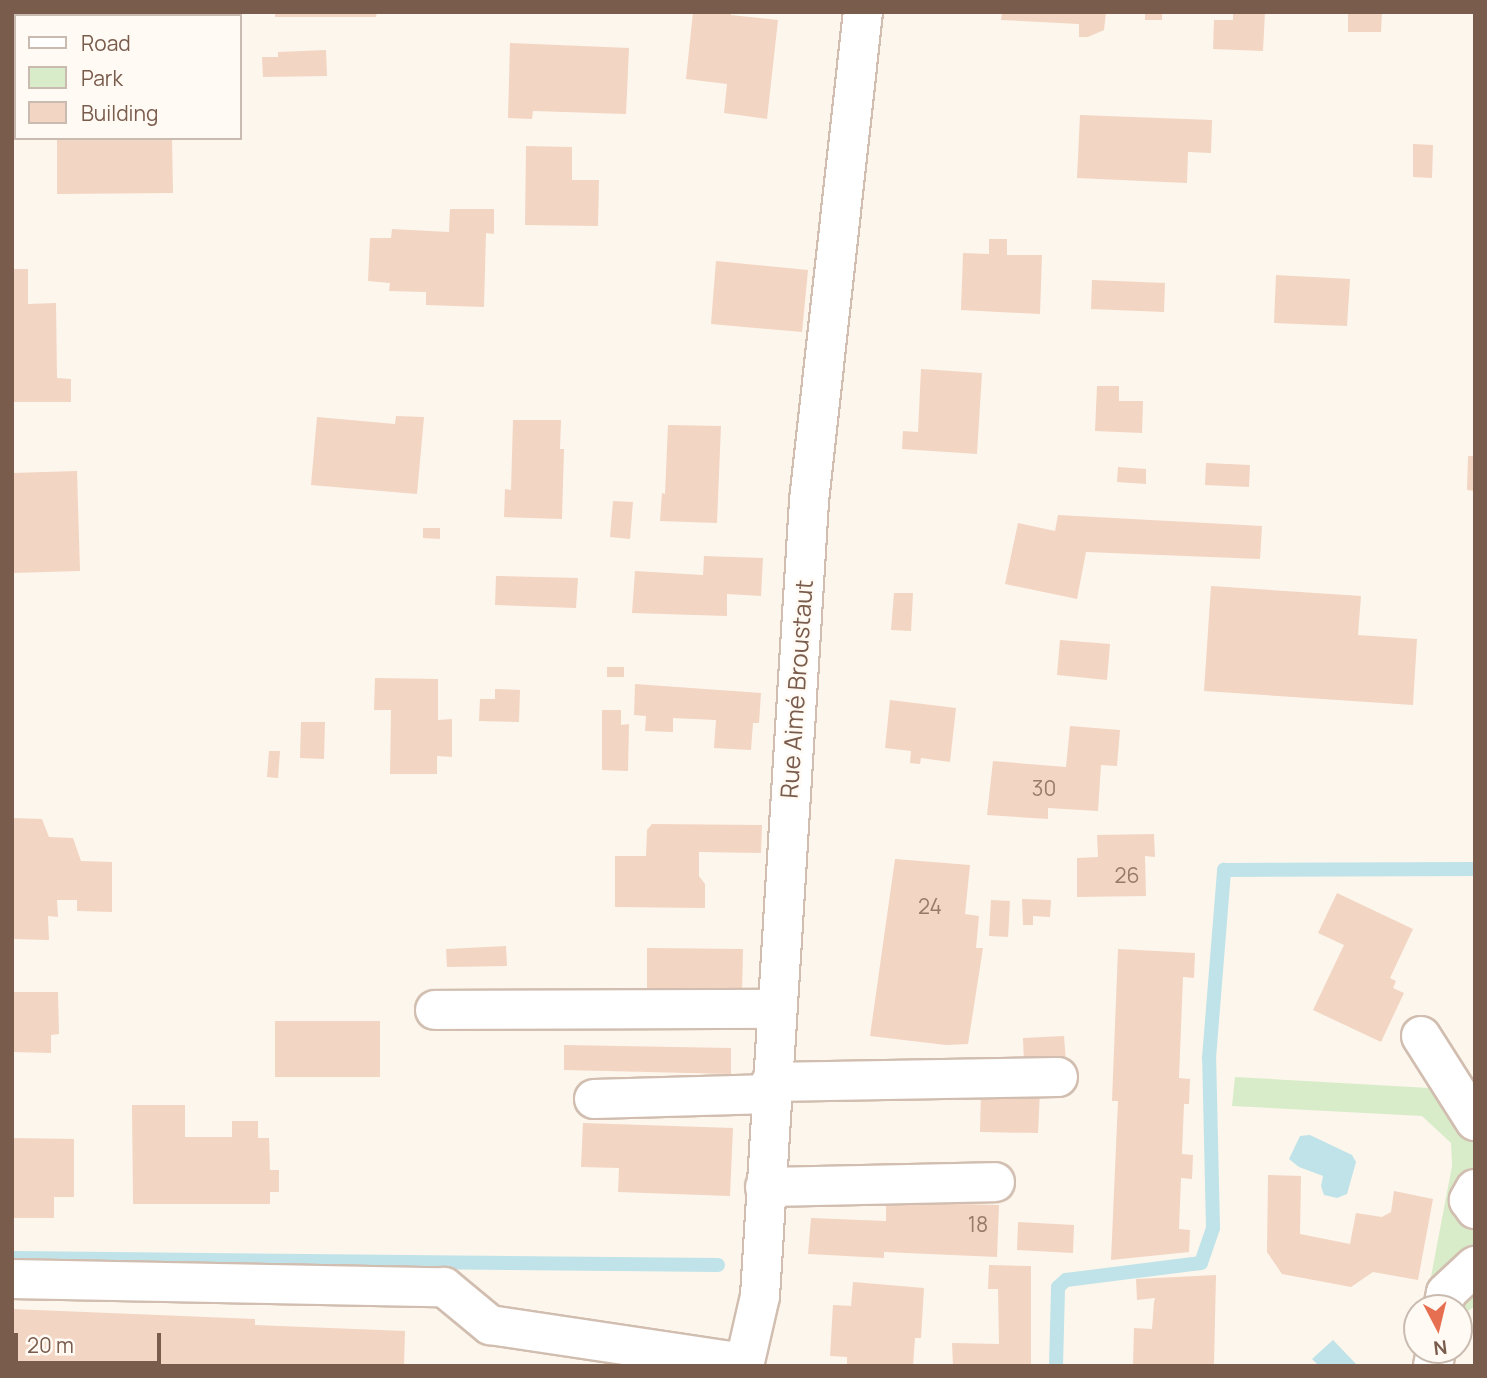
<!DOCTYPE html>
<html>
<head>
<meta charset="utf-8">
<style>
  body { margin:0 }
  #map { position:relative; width:1487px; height:1378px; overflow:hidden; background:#fdf6ec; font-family:Manrope,sans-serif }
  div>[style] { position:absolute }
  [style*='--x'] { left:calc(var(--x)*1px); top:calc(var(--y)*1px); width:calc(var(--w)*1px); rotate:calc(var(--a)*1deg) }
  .green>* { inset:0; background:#d8ecc9 }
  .water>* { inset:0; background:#bfe3e8 }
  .stream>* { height:14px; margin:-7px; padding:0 7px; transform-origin:7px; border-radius:7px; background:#bfe3e8 }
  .building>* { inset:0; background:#f3d5c3 }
  .roads { filter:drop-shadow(2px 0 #d1beb0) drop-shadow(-2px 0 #d1beb0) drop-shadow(0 2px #d1beb0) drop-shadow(0 -2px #d1beb0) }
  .minor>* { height:38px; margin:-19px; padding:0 19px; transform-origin:19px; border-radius:19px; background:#fff }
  span { translate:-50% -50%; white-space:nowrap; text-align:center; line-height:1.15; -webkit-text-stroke:5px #fffaf3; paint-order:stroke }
  .number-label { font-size:21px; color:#987a6a }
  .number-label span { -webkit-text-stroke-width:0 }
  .street-label { font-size:24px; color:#7a5c4d }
  .frame { position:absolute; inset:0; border:14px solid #7a5c4d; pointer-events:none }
  .legend { position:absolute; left:14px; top:14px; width:228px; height:126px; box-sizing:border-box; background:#fffaf3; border:2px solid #cabbb1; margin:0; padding:9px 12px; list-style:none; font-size:21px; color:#7a5c4d }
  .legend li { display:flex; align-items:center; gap:14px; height:35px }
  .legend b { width:35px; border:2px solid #cabbb1 }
  .north { position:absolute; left:1403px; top:1294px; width:70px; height:70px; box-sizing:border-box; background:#fffaf3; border:2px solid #cabbb1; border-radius:50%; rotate:173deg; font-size:19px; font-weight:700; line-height:28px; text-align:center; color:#7a5c4d }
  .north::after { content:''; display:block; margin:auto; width:24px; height:32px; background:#e76f51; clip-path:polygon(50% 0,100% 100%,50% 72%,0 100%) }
  .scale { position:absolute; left:14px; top:1333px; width:147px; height:32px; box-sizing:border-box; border:4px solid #7a5c4d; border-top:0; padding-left:9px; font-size:21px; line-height:24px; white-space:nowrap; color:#7a5c4d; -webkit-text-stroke:5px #fffaf3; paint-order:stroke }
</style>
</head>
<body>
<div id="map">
  <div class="green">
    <i style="clip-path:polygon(1456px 1073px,1475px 1082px,1475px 1306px,1462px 1315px,1425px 1308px,1452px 1166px,1451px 1143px,1422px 1116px,1232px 1106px,1235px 1077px,1429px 1088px,1445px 1075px)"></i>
  </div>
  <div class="water">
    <i style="clip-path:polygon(1310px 1135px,1352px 1155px,1356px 1162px,1347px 1194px,1337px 1198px,1324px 1195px,1321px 1186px,1323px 1176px,1299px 1167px,1289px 1159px,1300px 1136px)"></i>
    <i style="clip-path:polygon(1333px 1340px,1358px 1366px,1319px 1366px,1312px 1359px)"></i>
  </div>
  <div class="stream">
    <i style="--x:12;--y:1258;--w:706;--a:0.57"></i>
    <i style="--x:1056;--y:1366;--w:79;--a:-88.5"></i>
    <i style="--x:1058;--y:1287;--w:11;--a:-41"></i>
    <i style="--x:1066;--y:1280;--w:136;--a:-7.2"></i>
    <i style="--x:1201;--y:1263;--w:37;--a:-71"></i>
    <i style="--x:1213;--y:1228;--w:170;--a:-91.3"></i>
    <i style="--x:1209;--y:1058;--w:189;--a:-85.4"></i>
    <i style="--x:1224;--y:870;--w:251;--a:-0.2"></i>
  </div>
  <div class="building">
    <i style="clip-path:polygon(27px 12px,134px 12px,133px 16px,27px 16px)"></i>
    <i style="clip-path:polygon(275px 12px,377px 12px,376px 17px,275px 17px)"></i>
    <i style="clip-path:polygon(693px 12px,731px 12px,731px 15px,778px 20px,767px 119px,724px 113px,727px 84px,686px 79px)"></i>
    <i style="clip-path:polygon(1002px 12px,1106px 12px,1104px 30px,1088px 37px,1079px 37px,1079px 24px,1001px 20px)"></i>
    <i style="clip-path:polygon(1145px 12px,1162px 12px,1162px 20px,1145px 20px)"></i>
    <i style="clip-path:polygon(1233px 12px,1265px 12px,1263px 51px,1213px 49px,1214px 20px,1233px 20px)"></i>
    <i style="clip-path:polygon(1348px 12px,1382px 12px,1381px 32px,1348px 32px)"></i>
    <i style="clip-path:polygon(12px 20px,16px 20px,14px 81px,12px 81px)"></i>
    <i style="clip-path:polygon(510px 43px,629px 48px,626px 114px,533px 111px,532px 119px,508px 118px)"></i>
    <i style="clip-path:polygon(326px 50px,327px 76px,263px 77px,262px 57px,278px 57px,278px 52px)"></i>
    <i style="clip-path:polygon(1080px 115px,1212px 120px,1211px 153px,1188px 152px,1187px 183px,1077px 178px)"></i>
    <i style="clip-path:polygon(57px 138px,172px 138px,173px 193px,57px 194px)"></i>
    <i style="clip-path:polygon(1413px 144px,1433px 145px,1432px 178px,1413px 177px)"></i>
    <i style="clip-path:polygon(526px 146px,572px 147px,572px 180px,599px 180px,598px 226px,525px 225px)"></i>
    <i style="clip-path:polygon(450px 209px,494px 209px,494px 234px,486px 233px,484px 307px,426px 305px,426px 292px,389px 291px,390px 283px,368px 281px,370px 238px,391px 238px,392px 229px,449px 232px)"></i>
    <i style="clip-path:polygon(989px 239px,1007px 239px,1007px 255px,1042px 255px,1040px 314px,961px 310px,963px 253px,989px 254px)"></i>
    <i style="clip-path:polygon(716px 261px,808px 270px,802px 332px,711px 324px)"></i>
    <i style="clip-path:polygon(12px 269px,28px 269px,28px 304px,56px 303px,57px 378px,71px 379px,71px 402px,12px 402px)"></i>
    <i style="clip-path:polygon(1276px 275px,1350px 279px,1347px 326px,1274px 323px)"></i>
    <i style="clip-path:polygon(1092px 280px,1165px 283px,1164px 312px,1091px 309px)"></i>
    <i style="clip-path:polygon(921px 369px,982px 373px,977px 454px,902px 449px,903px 431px,918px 432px)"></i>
    <i style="clip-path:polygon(1097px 386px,1119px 386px,1119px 401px,1143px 401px,1142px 433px,1095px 431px)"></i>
    <i style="clip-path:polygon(396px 416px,424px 417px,417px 494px,311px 485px,317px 417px,395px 424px)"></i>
    <i style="clip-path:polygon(513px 420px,561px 420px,560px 449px,564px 449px,562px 519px,504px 517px,505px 489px,511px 490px)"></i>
    <i style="clip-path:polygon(668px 425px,721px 426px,717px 523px,660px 521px,662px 493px,665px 494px)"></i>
    <i style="clip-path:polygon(1468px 456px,1475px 456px,1475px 491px,1467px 490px)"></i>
    <i style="clip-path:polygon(1206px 463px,1250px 465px,1249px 487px,1205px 485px)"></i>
    <i style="clip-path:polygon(1118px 467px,1146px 469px,1146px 484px,1117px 482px)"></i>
    <i style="clip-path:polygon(77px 471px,80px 571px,12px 573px,12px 473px)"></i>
    <i style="clip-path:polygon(613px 501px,633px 502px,630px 539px,610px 537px)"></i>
    <i style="clip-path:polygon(1058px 515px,1262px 526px,1260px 559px,1086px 552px,1077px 599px,1005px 584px,1018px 523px,1055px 531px)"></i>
    <i style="clip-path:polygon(423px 528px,440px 528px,440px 539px,423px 538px)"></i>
    <i style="clip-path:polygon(704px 556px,763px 558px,761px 596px,727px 594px,727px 616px,632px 613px,635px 571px,703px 575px)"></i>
    <i style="clip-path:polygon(496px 576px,578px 578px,576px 608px,495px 605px)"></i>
    <i style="clip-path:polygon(1211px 586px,1361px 596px,1358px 635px,1417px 639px,1413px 705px,1204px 691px)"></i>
    <i style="clip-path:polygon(894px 593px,913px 593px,911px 631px,891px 630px)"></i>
    <i style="clip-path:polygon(1060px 640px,1110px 644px,1107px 680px,1057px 675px)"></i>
    <i style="clip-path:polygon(607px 667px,624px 667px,624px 677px,607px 677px)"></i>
    <i style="clip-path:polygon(375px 678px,438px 679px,438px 720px,452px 719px,452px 757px,437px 756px,437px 774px,390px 774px,391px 710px,374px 710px)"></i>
    <i style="clip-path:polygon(635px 684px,761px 693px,759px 723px,753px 723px,751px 750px,714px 748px,716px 720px,673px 718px,673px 732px,645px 731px,646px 716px,634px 715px)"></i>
    <i style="clip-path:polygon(495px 689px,520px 690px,519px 722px,479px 721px,480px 699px,495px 699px)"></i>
    <i style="clip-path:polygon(890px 700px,956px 708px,950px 762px,921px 758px,920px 764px,910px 763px,911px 751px,885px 748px)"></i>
    <i style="clip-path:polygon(602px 710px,621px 710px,621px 725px,629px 724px,628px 771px,602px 770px)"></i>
    <i style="clip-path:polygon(301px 722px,325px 722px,324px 759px,300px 758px)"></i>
    <i style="clip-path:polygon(1070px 726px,1120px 730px,1117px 766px,1101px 765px,1098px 811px,1048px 808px,1048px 819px,987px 815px,993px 761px,1066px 767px)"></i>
    <i style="clip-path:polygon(269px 751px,280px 751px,278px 778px,267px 777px)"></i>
    <i style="clip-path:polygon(12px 818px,42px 819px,49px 837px,73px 838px,81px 861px,112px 862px,112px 912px,77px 911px,77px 900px,57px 900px,58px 917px,48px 916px,49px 940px,12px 939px)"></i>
    <i style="clip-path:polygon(652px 824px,762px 825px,761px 853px,699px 852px,699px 876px,705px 884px,705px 908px,615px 907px,615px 856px,646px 856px,647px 830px)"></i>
    <i style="clip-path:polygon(1154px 834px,1155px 857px,1145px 856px,1146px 896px,1077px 897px,1077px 858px,1098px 857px,1097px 835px)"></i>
    <i style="clip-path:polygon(895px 859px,970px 865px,965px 914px,979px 916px,976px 948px,983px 948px,968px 1044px,946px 1045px,870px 1036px)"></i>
    <i style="clip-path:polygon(1337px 893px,1413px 929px,1390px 978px,1396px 981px,1393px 988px,1404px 993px,1381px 1042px,1313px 1010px,1344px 945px,1318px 933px)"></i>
    <i style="clip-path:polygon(1022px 899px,1051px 900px,1050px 917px,1033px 916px,1033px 925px,1023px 925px)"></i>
    <i style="clip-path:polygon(991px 900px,1010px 901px,1008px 937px,989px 936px)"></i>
    <i style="clip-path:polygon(506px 946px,507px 966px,447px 967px,446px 949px)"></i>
    <i style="clip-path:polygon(647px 948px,743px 949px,742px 993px,647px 992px)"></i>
    <i style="clip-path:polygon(1118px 949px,1195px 953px,1194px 978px,1183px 977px,1179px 1078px,1190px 1079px,1189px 1104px,1184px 1104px,1182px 1154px,1193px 1155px,1192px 1179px,1181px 1178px,1179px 1229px,1190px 1230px,1189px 1252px,1111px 1260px,1118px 1101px,1112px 1101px)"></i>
    <i style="clip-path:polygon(12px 992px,58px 992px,59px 1034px,51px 1035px,51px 1053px,12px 1052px)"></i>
    <i style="clip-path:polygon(275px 1021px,380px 1021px,380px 1077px,275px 1077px)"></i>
    <i style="clip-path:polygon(1064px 1036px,1066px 1062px,1024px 1064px,1023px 1038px)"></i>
    <i style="clip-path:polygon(564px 1045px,731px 1048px,731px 1074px,564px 1070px)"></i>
    <i style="clip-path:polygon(981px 1091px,1040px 1091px,1038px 1133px,980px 1132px)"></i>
    <i style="clip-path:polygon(132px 1105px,185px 1105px,185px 1137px,232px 1137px,232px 1121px,258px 1121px,258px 1138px,269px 1138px,270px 1170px,279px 1170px,279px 1192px,270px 1192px,270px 1204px,133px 1204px)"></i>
    <i style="clip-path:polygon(583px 1123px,733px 1128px,730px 1196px,618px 1192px,619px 1168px,581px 1167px)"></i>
    <i style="clip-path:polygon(12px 1138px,74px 1139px,74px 1197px,54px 1197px,54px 1218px,14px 1218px)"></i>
    <i style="clip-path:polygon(1268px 1175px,1301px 1176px,1300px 1234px,1350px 1244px,1356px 1213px,1382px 1217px,1391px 1212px,1394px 1191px,1433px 1199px,1418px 1280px,1373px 1272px,1351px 1287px,1282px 1274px,1267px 1252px)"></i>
    <i style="clip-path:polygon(886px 1202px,999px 1205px,997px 1257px,884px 1252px,884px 1258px,808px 1254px,811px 1218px,886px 1221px)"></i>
    <i style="clip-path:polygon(1018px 1222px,1074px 1225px,1073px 1253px,1017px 1250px)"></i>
    <i style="clip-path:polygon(989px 1265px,1031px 1266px,1031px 1366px,953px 1366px,952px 1343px,999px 1344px,998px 1289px,988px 1289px)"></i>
    <i style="clip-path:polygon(1216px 1275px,1214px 1365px,1133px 1365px,1134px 1328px,1152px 1329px,1154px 1302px,1155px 1298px,1137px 1300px,1136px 1279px)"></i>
    <i style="clip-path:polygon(853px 1282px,924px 1288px,921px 1338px,915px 1338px,913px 1366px,847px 1366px,847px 1357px,830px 1356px,833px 1305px,851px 1306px)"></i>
    <i style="clip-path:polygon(12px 1309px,255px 1319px,255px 1325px,405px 1331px,404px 1366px,12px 1366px)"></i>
  </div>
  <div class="roads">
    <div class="minor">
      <i style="--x:435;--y:1010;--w:340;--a:-0.2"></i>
      <i style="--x:1421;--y:1036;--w:101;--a:57.6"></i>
      <i style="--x:771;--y:1082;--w:287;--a:-1"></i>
      <i style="--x:594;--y:1099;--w:177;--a:-1.6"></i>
      <i style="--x:765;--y:1187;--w:230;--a:-1.2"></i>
      <i style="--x:1475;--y:1189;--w:13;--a:119"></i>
      <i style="--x:1469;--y:1200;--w:11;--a:56"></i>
      <i style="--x:12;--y:1279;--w:432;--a:1.1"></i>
      <i style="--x:444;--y:1287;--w:60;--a:39.6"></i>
      <i style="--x:490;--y:1325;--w:257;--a:8.5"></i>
      <i style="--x:1443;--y:1308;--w:15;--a:-79"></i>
      <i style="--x:1446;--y:1293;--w:40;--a:-43"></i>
      <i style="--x:744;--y:1366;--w:72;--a:-77.1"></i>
      <i style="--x:760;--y:1296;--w:797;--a:-86.47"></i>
      <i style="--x:809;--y:501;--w:492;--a:-83.7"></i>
      <i style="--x:1433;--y:1366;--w:16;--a:-79"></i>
    </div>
  </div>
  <div class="number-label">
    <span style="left:1044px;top:788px">30</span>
    <span style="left:1127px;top:875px">26</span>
    <span style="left:930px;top:906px">24</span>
    <span style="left:978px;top:1224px">18</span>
  </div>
  <div class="street-label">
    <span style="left:796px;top:689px;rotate:-86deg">Rue Aimé Broustaut</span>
  </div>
  <div class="frame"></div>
  <ul class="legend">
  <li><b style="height:9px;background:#fff"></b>Road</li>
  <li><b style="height:19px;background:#d8ecc9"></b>Park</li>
  <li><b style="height:19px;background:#f3d5c3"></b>Building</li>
  </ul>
  <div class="north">N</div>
  <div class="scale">20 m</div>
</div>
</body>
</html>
